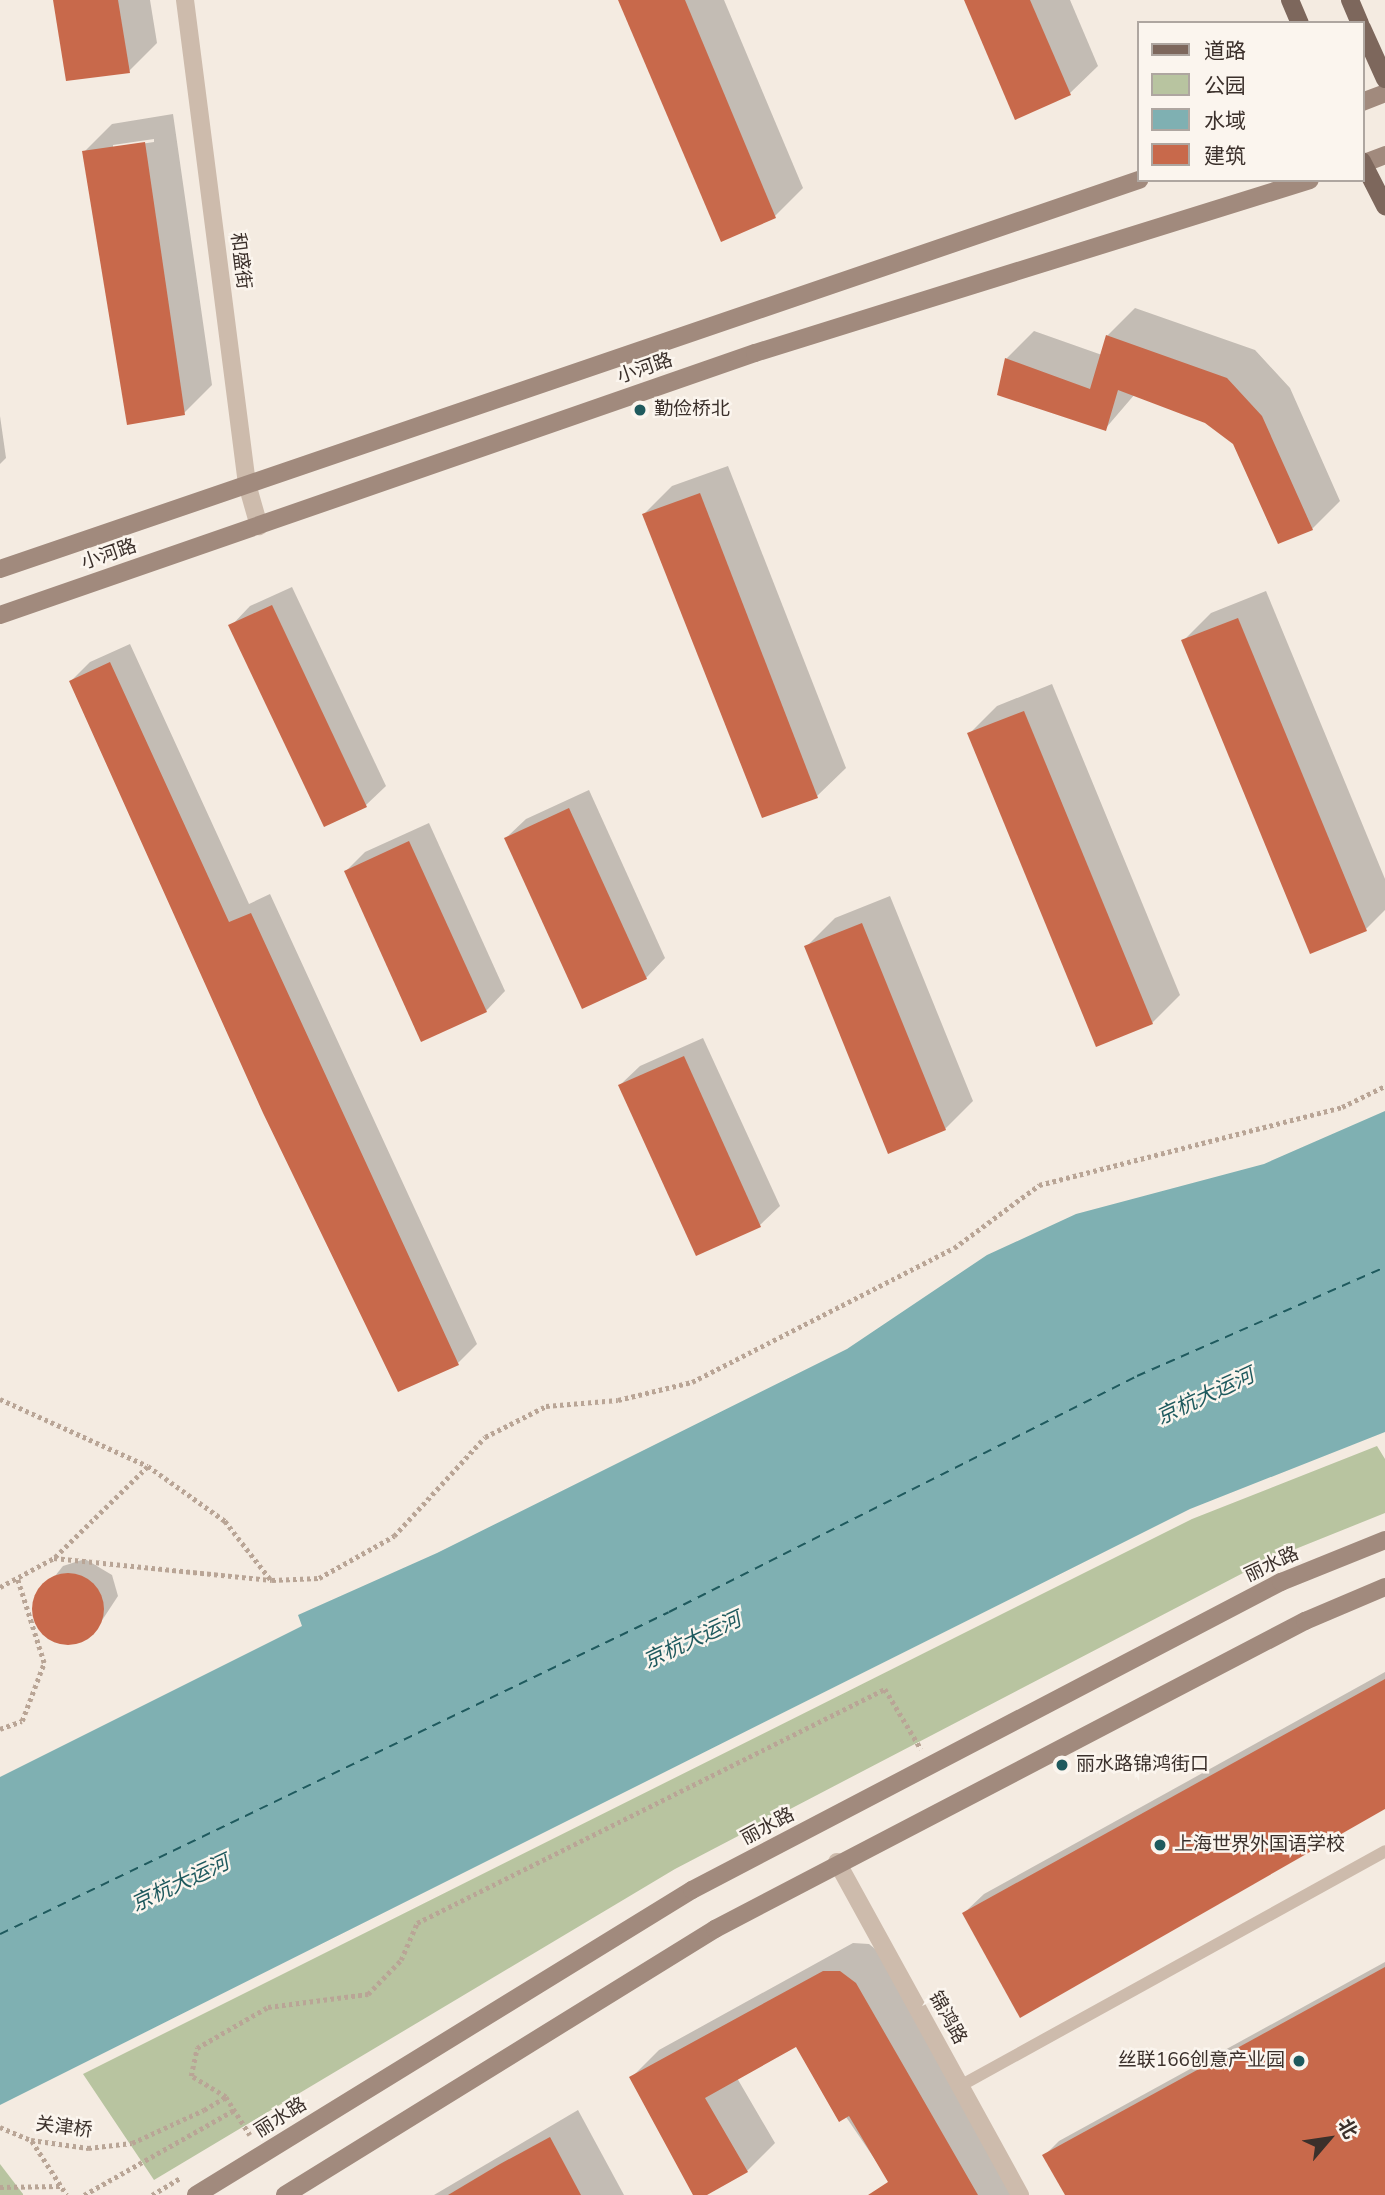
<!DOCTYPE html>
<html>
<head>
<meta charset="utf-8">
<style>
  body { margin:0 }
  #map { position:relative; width:1385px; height:2195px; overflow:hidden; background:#f4ebe1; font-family:"Nunito Sans","Noto Sans SC",sans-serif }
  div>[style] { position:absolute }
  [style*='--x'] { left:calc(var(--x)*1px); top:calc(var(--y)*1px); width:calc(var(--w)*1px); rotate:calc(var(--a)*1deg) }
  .green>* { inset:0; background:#b8c4a0 }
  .water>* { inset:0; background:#7fb0b2 }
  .shadow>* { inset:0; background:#0003 }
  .ferry>* { height:2px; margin-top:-1px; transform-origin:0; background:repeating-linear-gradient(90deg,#1f5a5e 0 9px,transparent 0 16px) }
  .building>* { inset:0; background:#c8694b }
  .round { border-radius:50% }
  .path>* { height:4.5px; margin-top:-2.25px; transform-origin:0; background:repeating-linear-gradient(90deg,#b9a596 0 3.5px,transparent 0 7px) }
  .service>* { height:12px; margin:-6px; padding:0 6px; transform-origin:6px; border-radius:6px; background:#cdbbac }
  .minor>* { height:18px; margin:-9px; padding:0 9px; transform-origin:9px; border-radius:9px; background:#cdbbac }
  .secondary>* { height:18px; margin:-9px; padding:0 9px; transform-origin:9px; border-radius:9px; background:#a18a7d }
  .primary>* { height:18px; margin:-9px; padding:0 9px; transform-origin:9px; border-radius:9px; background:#7d675c }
  .dots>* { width:19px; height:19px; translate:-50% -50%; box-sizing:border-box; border:4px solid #fbf5ee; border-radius:50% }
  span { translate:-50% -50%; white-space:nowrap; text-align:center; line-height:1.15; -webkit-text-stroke:5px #fbf5ee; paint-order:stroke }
  .street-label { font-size:19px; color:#3b302b }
  .poi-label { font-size:19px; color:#3b302b }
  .left { translate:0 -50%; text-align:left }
  .right { translate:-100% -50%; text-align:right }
  .water-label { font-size:21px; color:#1f5a5e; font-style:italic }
  .legend { position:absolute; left:1137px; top:21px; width:228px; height:161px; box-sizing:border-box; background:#fbf5ee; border:2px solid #aea6a0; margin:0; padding:9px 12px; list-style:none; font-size:21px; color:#3b302b }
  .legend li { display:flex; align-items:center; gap:14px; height:35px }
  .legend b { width:35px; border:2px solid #aea6a0 }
  .north { position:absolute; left:1294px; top:2104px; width:70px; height:70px; -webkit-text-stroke:5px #fbf5ee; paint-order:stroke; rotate:61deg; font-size:19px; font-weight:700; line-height:28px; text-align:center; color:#3b302b }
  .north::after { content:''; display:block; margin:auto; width:24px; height:32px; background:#3b302b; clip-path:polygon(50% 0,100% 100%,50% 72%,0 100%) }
</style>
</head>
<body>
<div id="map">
  <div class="green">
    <i style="clip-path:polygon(1377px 1446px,1385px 1459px,1385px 1513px,1268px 1560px,675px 1869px,154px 2180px,83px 2074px,1192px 1519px)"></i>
    <i style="clip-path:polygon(0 2164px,23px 2194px,23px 2195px,0 2195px)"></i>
  </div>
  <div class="water">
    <i style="clip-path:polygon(1385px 1111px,1385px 1432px,1190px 1509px,0 2105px,0 1777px,302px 1626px,298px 1615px,437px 1553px,847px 1349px,987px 1255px,1076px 1214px,1264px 1164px)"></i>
  </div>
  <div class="shadow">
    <i style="clip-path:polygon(55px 0,150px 0,157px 43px,129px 71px)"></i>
    <i style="clip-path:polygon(619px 0,724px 0,803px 188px,775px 216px,722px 240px)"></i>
    <i style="clip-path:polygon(966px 0,1070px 0,1098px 66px,1069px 94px)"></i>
    <i style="clip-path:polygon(evenodd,173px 114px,212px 385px,184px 413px,84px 152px,112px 124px,173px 114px,154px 139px,154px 142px,113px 148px,113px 145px,154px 139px)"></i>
    <i style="clip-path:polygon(1135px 308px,1255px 350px,1290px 388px,1340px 501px,1312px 529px,1235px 443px,1206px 421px,1135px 394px,1105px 429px,1006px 359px,1034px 331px,1102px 355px,1107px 336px)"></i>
    <i style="clip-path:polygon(0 416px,6px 458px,0 464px)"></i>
    <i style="clip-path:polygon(728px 466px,846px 768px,817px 796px,763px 816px,644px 514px,672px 486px)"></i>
    <i style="clip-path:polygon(292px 587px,386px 786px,366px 805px,325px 825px,231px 626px,250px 606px)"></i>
    <i style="clip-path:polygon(1266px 591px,1385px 879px,1385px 910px,1366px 929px,1183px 641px,1211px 613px)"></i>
    <i style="clip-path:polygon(130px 644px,249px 904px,270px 894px,477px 1344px,458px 1363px,71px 681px,90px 662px)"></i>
    <i style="clip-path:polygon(1052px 684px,1180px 995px,1152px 1023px,969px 734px,997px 706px)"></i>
    <i style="clip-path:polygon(589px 790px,665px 958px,646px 978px,506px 838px,526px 819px)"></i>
    <i style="clip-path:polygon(429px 823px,505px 991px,486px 1011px,346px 871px,365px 852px)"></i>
    <i style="clip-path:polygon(890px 896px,973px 1101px,945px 1129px,807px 946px,835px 918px)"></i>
    <i style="clip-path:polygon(703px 1038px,780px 1206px,760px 1225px,697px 1254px,620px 1085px,640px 1066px)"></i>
    <i style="clip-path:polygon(85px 1559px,112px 1575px,118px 1596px,95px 1631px,66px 1644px,44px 1634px,35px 1601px,63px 1566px)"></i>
    <i style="clip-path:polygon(1385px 1672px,1385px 1807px,964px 1913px,984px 1894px)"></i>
    <i style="clip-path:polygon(853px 1943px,869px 1944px,884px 1956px,1020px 2195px,882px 2195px,889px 2180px,797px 2045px,737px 2078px,775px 2143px,747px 2171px,695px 2195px,631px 2078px,659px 2050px)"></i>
    <i style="clip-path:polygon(1385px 1962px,1385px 2195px,1067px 2195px,1044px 2156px,1059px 2141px)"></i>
    <i style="clip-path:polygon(578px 2110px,624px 2195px,434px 2195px)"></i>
  </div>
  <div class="ferry">
    <i style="--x:0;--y:1934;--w:742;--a:-25.7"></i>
    <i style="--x:669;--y:1612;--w:524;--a:-26.76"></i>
    <i style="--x:1137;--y:1376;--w:271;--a:-23.7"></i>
  </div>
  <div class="building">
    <i style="clip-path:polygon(53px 0,118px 0,130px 73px,66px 81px)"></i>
    <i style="clip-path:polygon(618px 0,685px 0,776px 218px,721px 242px)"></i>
    <i style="clip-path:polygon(964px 0,1030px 0,1071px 95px,1015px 120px)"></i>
    <i style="clip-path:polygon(145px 142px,185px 415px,127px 425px,82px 151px)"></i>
    <i style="clip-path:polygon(1106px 335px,1227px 378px,1262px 416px,1313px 530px,1278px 544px,1233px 444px,1205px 423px,1118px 390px,1106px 431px,997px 395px,1005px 358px,1090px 389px)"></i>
    <i style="clip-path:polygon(700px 493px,818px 798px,762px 818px,642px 514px)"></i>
    <i style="clip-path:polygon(272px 605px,367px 807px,324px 827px,228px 625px)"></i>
    <i style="clip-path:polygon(1238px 618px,1367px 931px,1310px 954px,1181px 640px)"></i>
    <i style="clip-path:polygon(110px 662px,229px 922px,251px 913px,459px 1365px,398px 1392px,263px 1113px,69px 681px)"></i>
    <i style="clip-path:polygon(1024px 711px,1153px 1024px,1096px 1047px,967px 733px)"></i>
    <i style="clip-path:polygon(569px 808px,647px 979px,582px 1009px,504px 838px)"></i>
    <i style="clip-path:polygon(409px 841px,487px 1012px,421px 1042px,344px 871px)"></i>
    <i style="clip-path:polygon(862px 923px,946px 1130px,888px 1154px,804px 946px)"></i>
    <i style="clip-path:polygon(684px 1056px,761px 1227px,696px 1256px,618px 1085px)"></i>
    <i class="round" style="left:32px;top:1573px;width:72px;height:72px"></i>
    <i style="clip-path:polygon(1385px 1679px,1385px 1809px,1020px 2018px,962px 1913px)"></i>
    <i style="clip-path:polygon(1385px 1967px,1385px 2195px,1065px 2195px,1042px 2155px)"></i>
    <i style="clip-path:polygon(823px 1971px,840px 1971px,856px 1983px,978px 2195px,868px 2195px,888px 2182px,849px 2116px,839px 2122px,796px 2047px,705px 2098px,748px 2172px,707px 2195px,693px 2195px,629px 2077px)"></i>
    <i style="clip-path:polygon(550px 2137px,581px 2195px,448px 2195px,500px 2164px)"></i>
  </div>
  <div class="path">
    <i style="--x:0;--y:1399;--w:162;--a:24.4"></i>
    <i style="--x:148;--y:1466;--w:95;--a:35.5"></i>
    <i style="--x:225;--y:1521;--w:75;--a:52.1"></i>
    <i style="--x:55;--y:1557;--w:130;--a:-44.4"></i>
    <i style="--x:0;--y:1587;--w:61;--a:-28.2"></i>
    <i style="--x:54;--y:1558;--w:219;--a:5.8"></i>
    <i style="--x:272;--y:1580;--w:47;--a:-2.4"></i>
    <i style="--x:319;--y:1578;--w:86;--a:-29.2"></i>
    <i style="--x:394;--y:1536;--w:134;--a:-47.4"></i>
    <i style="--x:485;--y:1437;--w:68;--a:-26.9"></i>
    <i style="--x:546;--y:1406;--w:72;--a:-4.8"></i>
    <i style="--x:618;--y:1400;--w:76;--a:-13.7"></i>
    <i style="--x:692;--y:1382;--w:294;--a:-27.1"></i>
    <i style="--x:954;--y:1248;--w:106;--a:-36.5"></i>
    <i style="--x:1039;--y:1185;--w:313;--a:-14.4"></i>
    <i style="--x:1342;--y:1107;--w:48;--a:-26"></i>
    <i style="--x:0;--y:1729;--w:23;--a:-20"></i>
    <i style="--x:22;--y:1721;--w:62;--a:-69.2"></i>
    <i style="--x:44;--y:1663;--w:89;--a:-107.6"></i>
    <i style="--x:226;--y:2097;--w:45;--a:57.7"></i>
    <i style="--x:0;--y:2127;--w:34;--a:23"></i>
    <i style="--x:31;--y:2140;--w:58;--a:8"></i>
    <i style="--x:88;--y:2148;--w:44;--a:-6.5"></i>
    <i style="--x:132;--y:2143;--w:79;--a:-24.6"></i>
    <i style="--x:204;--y:2110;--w:26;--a:-31"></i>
    <i style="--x:226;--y:2097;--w:41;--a:-149"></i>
    <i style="--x:191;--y:2076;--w:29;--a:-78"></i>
    <i style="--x:197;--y:2048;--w:82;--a:-30"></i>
    <i style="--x:268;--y:2007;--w:101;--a:-7.4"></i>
    <i style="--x:368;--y:1994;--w:47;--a:-45.9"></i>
    <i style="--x:401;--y:1960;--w:40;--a:-66.6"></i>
    <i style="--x:417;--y:1923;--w:523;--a:-26.57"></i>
    <i style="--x:885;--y:1689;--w:70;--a:59"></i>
    <i style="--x:32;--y:2141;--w:64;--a:57.1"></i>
    <i style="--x:0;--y:2187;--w:60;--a:-1"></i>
    <i style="--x:84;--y:2195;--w:172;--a:-29.5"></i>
    <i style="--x:152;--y:2195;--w:33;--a:-31"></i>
  </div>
  <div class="service">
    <i style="--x:960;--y:2086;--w:486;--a:-28.9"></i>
  </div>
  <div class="minor">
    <i style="--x:185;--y:0;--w:488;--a:82.7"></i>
    <i style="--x:247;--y:484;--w:44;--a:74.1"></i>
    <i style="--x:837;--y:1862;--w:380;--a:61.2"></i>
  </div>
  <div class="secondary">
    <i style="--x:1362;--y:102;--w:25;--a:-21"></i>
    <i style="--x:1362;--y:164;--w:25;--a:-21"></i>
    <i style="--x:0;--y:569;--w:1204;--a:-18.86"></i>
    <i style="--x:0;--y:615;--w:799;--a:-19.14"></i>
    <i style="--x:755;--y:353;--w:581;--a:-17.31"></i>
    <i style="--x:196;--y:2195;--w:582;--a:-31.59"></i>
    <i style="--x:692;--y:1890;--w:665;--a:-27.61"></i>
    <i style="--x:1281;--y:1582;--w:112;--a:-22"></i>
    <i style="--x:285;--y:2195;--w:506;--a:-31.74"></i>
    <i style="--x:715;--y:1929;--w:666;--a:-27.57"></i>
    <i style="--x:1305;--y:1621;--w:87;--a:-23"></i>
  </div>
  <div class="primary">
    <i style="--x:1290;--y:0;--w:25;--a:67"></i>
    <i style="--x:1350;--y:0;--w:25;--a:67"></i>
    <i style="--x:1362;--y:28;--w:56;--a:65.7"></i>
    <i style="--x:1362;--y:161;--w:51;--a:62.9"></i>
  </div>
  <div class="dots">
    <i style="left:640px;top:410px;background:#1f5a5e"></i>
    <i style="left:1062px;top:1765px;background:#1f5a5e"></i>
    <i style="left:1160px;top:1845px;background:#1f5a5e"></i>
    <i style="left:1299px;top:2061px;background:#1f5a5e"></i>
  </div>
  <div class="street-label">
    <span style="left:240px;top:261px;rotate:83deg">和盛街</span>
    <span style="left:645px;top:369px;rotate:-19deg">小河路</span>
    <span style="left:109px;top:555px;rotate:-19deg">小河路</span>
    <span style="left:1272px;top:1565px;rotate:-25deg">丽水路</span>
    <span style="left:768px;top:1827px;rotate:-28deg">丽水路</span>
    <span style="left:947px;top:2018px;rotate:61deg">锦鸿路</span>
    <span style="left:281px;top:2118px;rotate:-32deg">丽水路</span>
    <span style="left:64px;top:2128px;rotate:7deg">关津桥</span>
  </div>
  <div class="poi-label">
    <span class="left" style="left:654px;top:410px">勤俭桥北</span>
    <span class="left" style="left:1076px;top:1765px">丽水路锦鸿街口</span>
    <span class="left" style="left:1174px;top:1845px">上海世界外国语学校</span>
    <span class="right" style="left:1285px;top:2061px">丝联166创意产业园</span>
  </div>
  <div class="water-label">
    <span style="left:1205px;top:1396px;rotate:-25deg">京杭大运河</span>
    <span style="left:692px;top:1640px;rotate:-25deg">京杭大运河</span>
    <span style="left:180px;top:1883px;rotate:-25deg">京杭大运河</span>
  </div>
  <ul class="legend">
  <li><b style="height:9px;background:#7d675c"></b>道路</li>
  <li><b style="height:19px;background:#b8c4a0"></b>公园</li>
  <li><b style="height:19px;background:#7fb0b2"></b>水域</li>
  <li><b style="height:19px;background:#c8694b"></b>建筑</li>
  </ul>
  <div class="north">北</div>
</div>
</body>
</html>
